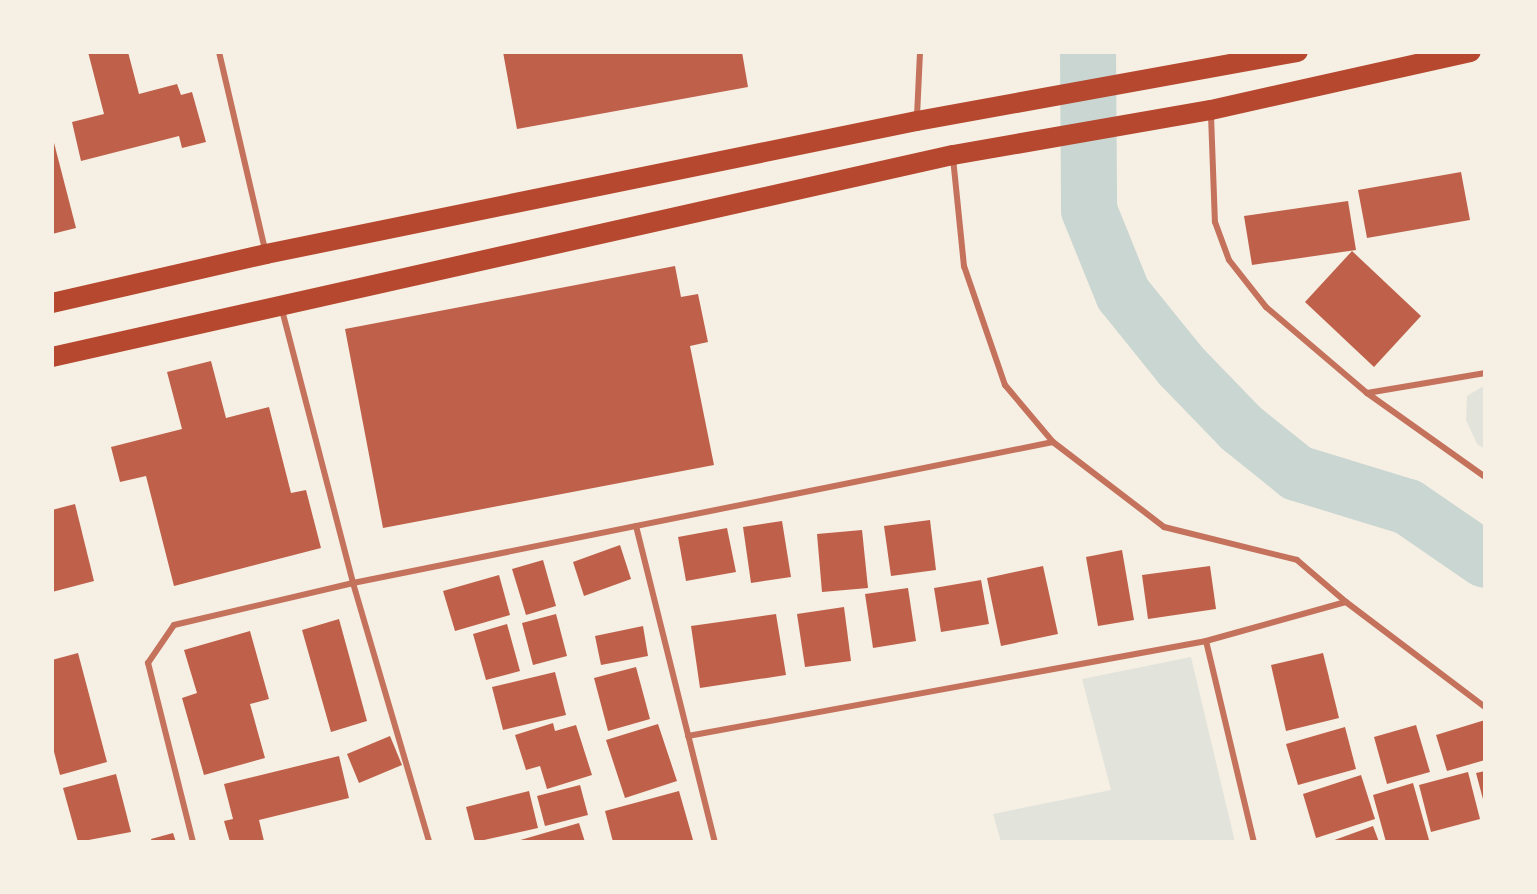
<!DOCTYPE html>
<html>
<head>
<meta charset="utf-8">
<style>
  body { margin:0 }
  #map { position:relative; width:1537px; height:894px; overflow:hidden; background:#f6efe4; font-family:Mulish,sans-serif }
  div>[style] { position:absolute }
  [style*='--x'] { left:calc(var(--x)*1px); top:calc(var(--y)*1px); width:calc(var(--w)*1px); rotate:calc(var(--a)*1deg) }
  .green>* { inset:0; background:#e2e4dc }
  .river>* { height:56px; margin:-28px; padding:0 28px; transform-origin:28px; border-radius:28px; background:#c9d6d2 }
  .building>* { inset:0; background:#bf614a }
  .service>* { height:6px; margin:-3px; padding:0 3px; transform-origin:3px; border-radius:3px; background:#c5725c }
  .primary>* { height:20px; margin:-10px; padding:0 10px; transform-origin:10px; border-radius:10px; background:#b5482f }
  span { translate:-50% -50%; white-space:nowrap; text-align:center; line-height:1.15; -webkit-text-stroke:6px #f6efe4; paint-order:stroke }
  .frame { position:absolute; inset:0; border:54px solid #f6efe4; pointer-events:none }
</style>
</head>
<body>
<div id="map">
  <div class="green">
    <i style="clip-path:polygon(1485px 385px,1485px 449px,1477px 444px,1466px 420px,1467px 396px)"></i>
    <i style="clip-path:polygon(1191px 657px,1235px 842px,1001px 842px,993px 814px,1111px 790px,1082px 679px)"></i>
  </div>
  <div class="river">
    <i style="--x:1088;--y:52;--w:158;--a:89.6"></i>
    <i style="--x:1089;--y:210;--w:91;--a:68"></i>
    <i style="--x:1123;--y:294;--w:92;--a:51.1"></i>
    <i style="--x:1181;--y:366;--w:86;--a:45.9"></i>
    <i style="--x:1241;--y:428;--w:72;--a:38.8"></i>
    <i style="--x:1297;--y:473;--w:116;--a:17"></i>
    <i style="--x:1408;--y:507;--w:93;--a:34.5"></i>
  </div>
  <div class="building">
    <i style="clip-path:polygon(88px 52px,128px 52px,139px 94px,177px 84px,181px 95px,192px 92px,206px 142px,182px 148px,179px 136px,81px 161px,72px 122px,104px 114px)"></i>
    <i style="clip-path:polygon(503px 52px,742px 52px,748px 87px,517px 129px)"></i>
    <i style="clip-path:polygon(52px 135px,76px 228px,52px 234px)"></i>
    <i style="clip-path:polygon(1461px 172px,1470px 220px,1367px 238px,1358px 190px)"></i>
    <i style="clip-path:polygon(1348px 201px,1356px 250px,1252px 265px,1244px 216px)"></i>
    <i style="clip-path:polygon(1352px 251px,1421px 316px,1374px 367px,1305px 302px)"></i>
    <i style="clip-path:polygon(675px 266px,681px 297px,698px 294px,708px 342px,690px 346px,714px 465px,383px 528px,345px 329px)"></i>
    <i style="clip-path:polygon(211px 361px,226px 418px,269px 407px,291px 493px,306px 490px,321px 548px,174px 586px,146px 476px,120px 482px,111px 447px,182px 429px,167px 372px)"></i>
    <i style="clip-path:polygon(75px 504px,94px 581px,52px 592px,52px 510px)"></i>
    <i style="clip-path:polygon(930px 520px,936px 570px,891px 576px,884px 526px)"></i>
    <i style="clip-path:polygon(782px 521px,791px 577px,751px 583px,743px 527px)"></i>
    <i style="clip-path:polygon(727px 528px,736px 572px,686px 581px,678px 537px)"></i>
    <i style="clip-path:polygon(862px 530px,868px 588px,822px 592px,817px 534px)"></i>
    <i style="clip-path:polygon(620px 545px,631px 579px,584px 596px,573px 562px)"></i>
    <i style="clip-path:polygon(1122px 550px,1134px 620px,1098px 626px,1086px 557px)"></i>
    <i style="clip-path:polygon(543px 560px,556px 606px,526px 615px,512px 569px)"></i>
    <i style="clip-path:polygon(1043px 566px,1058px 634px,1001px 646px,987px 578px)"></i>
    <i style="clip-path:polygon(1210px 566px,1216px 609px,1148px 619px,1142px 575px)"></i>
    <i style="clip-path:polygon(499px 575px,510px 615px,455px 631px,443px 591px)"></i>
    <i style="clip-path:polygon(981px 580px,989px 624px,941px 632px,934px 588px)"></i>
    <i style="clip-path:polygon(908px 588px,916px 641px,873px 648px,865px 594px)"></i>
    <i style="clip-path:polygon(844px 607px,851px 661px,805px 667px,797px 614px)"></i>
    <i style="clip-path:polygon(556px 614px,567px 656px,533px 665px,522px 623px)"></i>
    <i style="clip-path:polygon(776px 614px,786px 675px,700px 688px,691px 626px)"></i>
    <i style="clip-path:polygon(339px 619px,367px 721px,331px 732px,302px 630px)"></i>
    <i style="clip-path:polygon(507px 624px,520px 671px,486px 680px,473px 634px)"></i>
    <i style="clip-path:polygon(643px 626px,648px 656px,601px 665px,595px 636px)"></i>
    <i style="clip-path:polygon(250px 631px,269px 699px,250px 704px,265px 758px,204px 775px,182px 698px,197px 693px,184px 650px)"></i>
    <i style="clip-path:polygon(78px 653px,107px 762px,60px 775px,52px 744px,52px 660px)"></i>
    <i style="clip-path:polygon(1323px 653px,1339px 718px,1286px 731px,1271px 665px)"></i>
    <i style="clip-path:polygon(636px 667px,650px 719px,608px 731px,594px 678px)"></i>
    <i style="clip-path:polygon(555px 672px,566px 715px,503px 730px,492px 687px)"></i>
    <i style="clip-path:polygon(1485px 720px,1485px 760px,1447px 771px,1436px 735px)"></i>
    <i style="clip-path:polygon(553px 723px,555px 731px,576px 725px,592px 775px,547px 789px,540px 766px,526px 770px,515px 735px)"></i>
    <i style="clip-path:polygon(658px 724px,677px 781px,625px 798px,606px 740px)"></i>
    <i style="clip-path:polygon(1416px 725px,1430px 772px,1387px 784px,1374px 737px)"></i>
    <i style="clip-path:polygon(1345px 727px,1356px 769px,1298px 785px,1286px 744px)"></i>
    <i style="clip-path:polygon(390px 736px,402px 765px,359px 783px,347px 754px)"></i>
    <i style="clip-path:polygon(339px 756px,349px 798px,259px 820px,264px 841px,230px 842px,224px 821px,233px 819px,224px 784px)"></i>
    <i style="clip-path:polygon(1485px 771px,1485px 803px,1484px 803px,1476px 773px)"></i>
    <i style="clip-path:polygon(1468px 772px,1480px 819px,1431px 832px,1419px 785px)"></i>
    <i style="clip-path:polygon(116px 774px,131px 832px,78px 842px,63px 788px)"></i>
    <i style="clip-path:polygon(1361px 775px,1375px 819px,1316px 838px,1303px 794px)"></i>
    <i style="clip-path:polygon(1413px 783px,1429px 840px,1386px 842px,1373px 795px)"></i>
    <i style="clip-path:polygon(580px 785px,588px 815px,545px 826px,537px 796px)"></i>
    <i style="clip-path:polygon(529px 791px,538px 828px,475px 842px,466px 807px)"></i>
    <i style="clip-path:polygon(679px 791px,693px 840px,613px 842px,605px 811px)"></i>
    <i style="clip-path:polygon(579px 823px,585px 842px,517px 842px,517px 841px)"></i>
    <i style="clip-path:polygon(1373px 826px,1379px 842px,1329px 842px)"></i>
    <i style="clip-path:polygon(173px 833px,176px 842px,152px 842px,151px 839px)"></i>
  </div>
  <div class="service">
    <i style="--x:219;--y:52;--w:203;--a:76.9"></i>
    <i style="--x:1211;--y:115;--w:107;--a:87.9"></i>
    <i style="--x:1215;--y:222;--w:40;--a:69.8"></i>
    <i style="--x:1229;--y:260;--w:60;--a:51.8"></i>
    <i style="--x:1266;--y:307;--w:133;--a:40.4"></i>
    <i style="--x:1367;--y:393;--w:145;--a:35.4"></i>
    <i style="--x:917;--y:116;--w:64;--a:-87.3"></i>
    <i style="--x:953;--y:158;--w:109;--a:84.2"></i>
    <i style="--x:964;--y:266;--w:126;--a:71"></i>
    <i style="--x:1005;--y:385;--w:75;--a:49.9"></i>
    <i style="--x:1053;--y:442;--w:140;--a:37.4"></i>
    <i style="--x:1164;--y:527;--w:137;--a:13.9"></i>
    <i style="--x:1297;--y:560;--w:65;--a:40.6"></i>
    <i style="--x:1346;--y:602;--w:174;--a:37.1"></i>
    <i style="--x:282;--y:310;--w:282;--a:75.4"></i>
    <i style="--x:353;--y:583;--w:270;--a:73.6"></i>
    <i style="--x:1367;--y:393;--w:120;--a:-9.6"></i>
    <i style="--x:636;--y:526;--w:326;--a:76"></i>
    <i style="--x:1206;--y:641;--w:207;--a:76.6"></i>
    <i style="--x:688;--y:736;--w:527;--a:-10.39"></i>
    <i style="--x:1206;--y:641;--w:145;--a:-15.6"></i>
    <i style="--x:193;--y:842;--w:185;--a:-104.1"></i>
    <i style="--x:148;--y:663;--w:46;--a:-55.6"></i>
    <i style="--x:174;--y:625;--w:184;--a:-13.2"></i>
    <i style="--x:353;--y:583;--w:714;--a:-11.39"></i>
  </div>
  <div class="primary">
    <i style="--x:52;--y:303;--w:220;--a:-12.9"></i>
    <i style="--x:266;--y:254;--w:664;--a:-11.55"></i>
    <i style="--x:917;--y:121;--w:387;--a:-10.3"></i>
    <i style="--x:52;--y:357;--w:923;--a:-12.64"></i>
    <i style="--x:953;--y:155;--w:262;--a:-9.9"></i>
    <i style="--x:1211;--y:110;--w:266;--a:-12.6"></i>
  </div>
  <div class="frame"></div>
</div>
</body>
</html>
